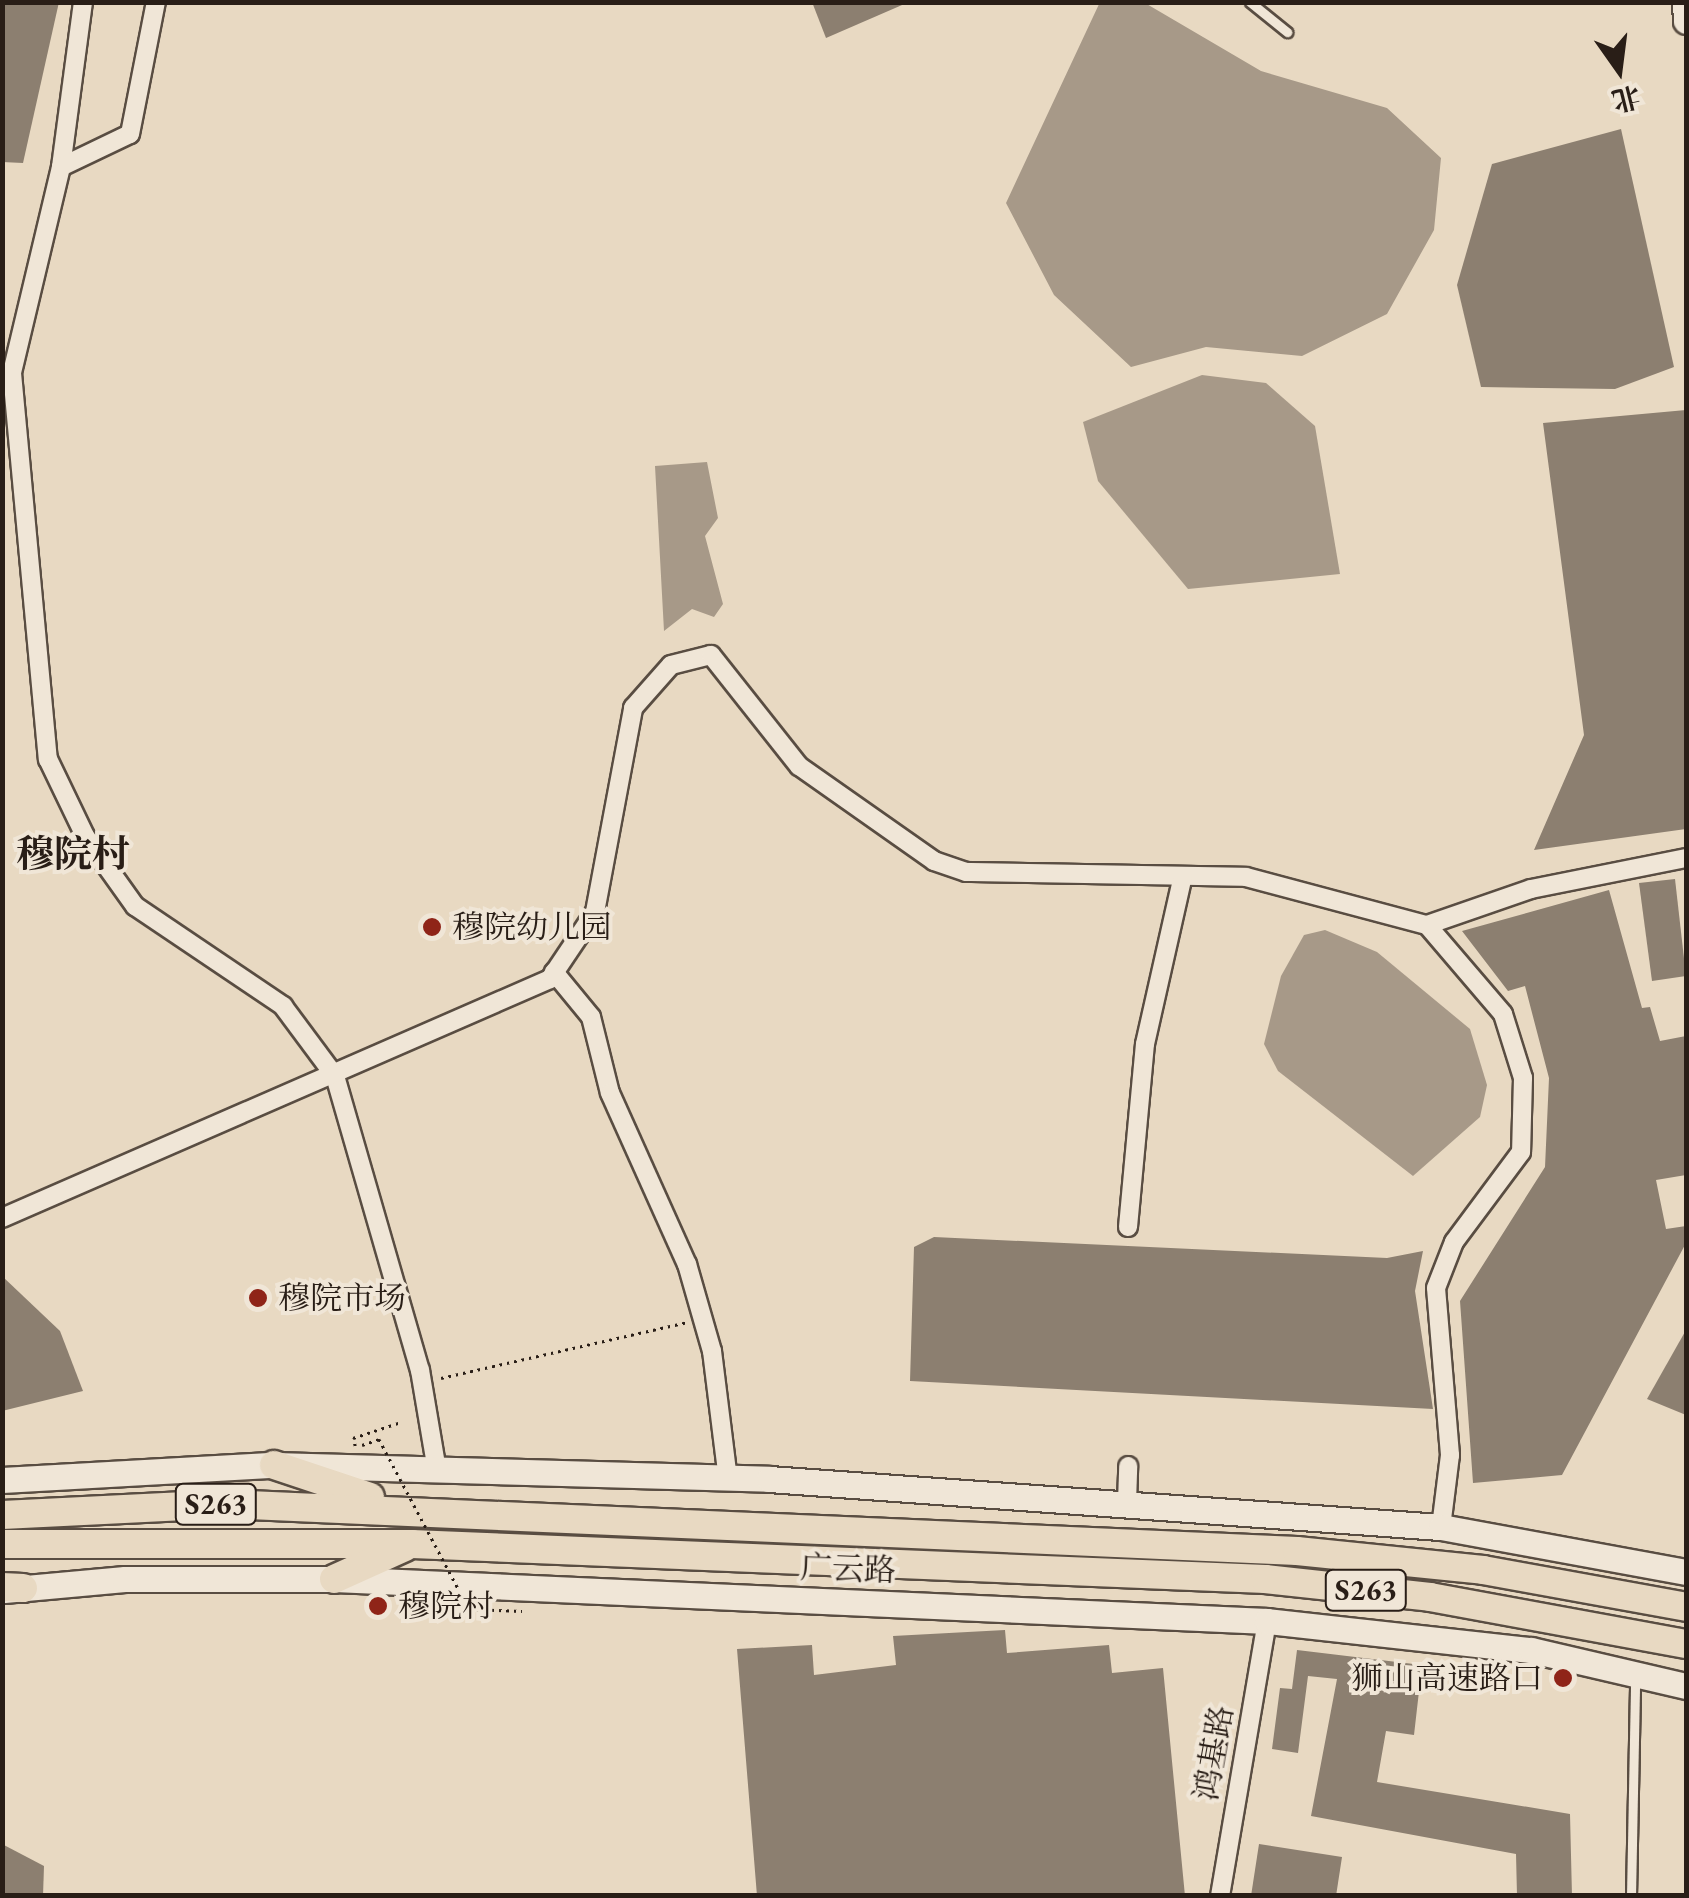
<!DOCTYPE html>
<html>
<head>
<meta charset="utf-8">
<style>
  body { margin:0 }
  #map { position:relative; width:1689px; height:1898px; overflow:hidden; background:#e8d9c2; font-family:"EB Garamond","Noto Serif SC",serif }
  div>[style] { position:absolute }
  [style*='--x'] { left:calc(var(--x)*1px); top:calc(var(--y)*1px); width:calc(var(--w)*1px); rotate:calc(var(--a)*1deg) }
  .water>* { inset:0; background:#a79988 }
  .building>* { inset:0; background:#8c7f70 }
  .path>* { height:2.5px; margin-top:-1.25px; transform-origin:0; background:repeating-linear-gradient(90deg,#291e17 0 2.5px,transparent 0 7.5px) }
  .roads { filter:drop-shadow(2px 0 #594d42) drop-shadow(-2px 0 #594d42) drop-shadow(0 2px #594d42) drop-shadow(0 -2px #594d42) }
  .lane>* { height:9px; margin:-4.5px; padding:0 4.5px; transform-origin:4.5px; border-radius:4.5px; background:#f0e6d7 }
  .street>* { height:18px; margin:-9px; padding:0 9px; transform-origin:9px; border-radius:9px; background:#f0e6d7 }
  .secondary>* { height:25px; margin:-12.5px; padding:0 12.5px; transform-origin:12.5px; border-radius:12.5px; background:#f0e6d7 }
  .primary>* { height:28px; margin:-14px; padding:0 14px; transform-origin:14px; border-radius:14px; background:#e8d9c2 }
  .path-bridge>* { height:2.5px; margin-top:-1.25px; transform-origin:0; background:repeating-linear-gradient(90deg,#291e17 0 2.5px,transparent 0 7.5px) }
  .dots>* { width:28px; height:28px; translate:-50% -50%; box-sizing:border-box; border:5px solid #f0e6d7; border-radius:50% }
  span { translate:-50% -50%; white-space:nowrap; text-align:center; line-height:1.15; -webkit-text-stroke:8px #f0e6d7; paint-order:stroke }
  .shield-label span { padding:2px 8px; background:#f0e6d7; border:2px solid; border-radius:8px; -webkit-text-stroke-width:0 }
  .shield-label { font-size:30px; color:#291e17; font-weight:700 }
  .poi-label { font-size:32px; color:#291e17 }
  .left { translate:0 -50%; text-align:left }
  .right { translate:-100% -50%; text-align:right }
  .street-label { font-size:32px; color:#291e17 }
  .quarter-label { font-size:38px; color:#291e17; font-weight:700 }
  .frame { position:absolute; inset:0; border:5px solid #291e17; pointer-events:none }
  .north { position:absolute; left:1569px; top:20px; width:100px; height:100px; -webkit-text-stroke:8px #f0e6d7; paint-order:stroke; rotate:166deg; font-size:28px; font-weight:700; line-height:40px; text-align:center; color:#291e17 }
  .north::after { content:''; display:block; margin:auto; width:35px; height:45px; background:#291e17; clip-path:polygon(50% 0,100% 100%,50% 72%,0 100%) }
</style>
</head>
<body>
<div id="map">
  <div class="water">
    <i style="clip-path:polygon(1100px 2px,1145px 3px,1261px 71px,1387px 108px,1441px 158px,1434px 230px,1387px 314px,1302px 356px,1206px 347px,1131px 367px,1054px 295px,1006px 203px)"></i>
    <i style="clip-path:polygon(1202px 375px,1266px 383px,1315px 426px,1340px 574px,1188px 589px,1098px 481px,1083px 422px)"></i>
    <i style="clip-path:polygon(707px 462px,718px 518px,705px 536px,723px 604px,714px 617px,692px 609px,664px 631px,655px 466px)"></i>
    <i style="clip-path:polygon(1325px 930px,1377px 952px,1470px 1029px,1487px 1085px,1480px 1117px,1413px 1176px,1278px 1071px,1264px 1044px,1281px 976px,1304px 935px)"></i>
  </div>
  <div class="building">
    <i style="clip-path:polygon(2px 2px,59px 2px,23px 163px,2px 162px)"></i>
    <i style="clip-path:polygon(812px 2px,909px 2px,826px 38px)"></i>
    <i style="clip-path:polygon(1621px 129px,1674px 367px,1615px 389px,1481px 387px,1457px 285px,1492px 164px)"></i>
    <i style="clip-path:polygon(1686px 410px,1686px 829px,1534px 850px,1584px 735px,1543px 423px)"></i>
    <i style="clip-path:polygon(1675px 879px,1686px 976px,1652px 981px,1639px 883px)"></i>
    <i style="clip-path:polygon(1609px 890px,1642px 1008px,1650px 1007px,1660px 1041px,1686px 1036px,1686px 1175px,1656px 1180px,1666px 1229px,1686px 1226px,1686px 1243px,1562px 1475px,1473px 1483px,1460px 1301px,1545px 1167px,1549px 1078px,1525px 986px,1508px 991px,1462px 931px)"></i>
    <i style="clip-path:polygon(934px 1237px,1387px 1258px,1423px 1251px,1415px 1291px,1433px 1409px,910px 1381px,914px 1247px)"></i>
    <i style="clip-path:polygon(2px 1276px,60px 1331px,83px 1391px,2px 1411px)"></i>
    <i style="clip-path:polygon(1686px 1330px,1686px 1415px,1647px 1399px)"></i>
    <i style="clip-path:polygon(1005px 1630px,1007px 1653px,1109px 1645px,1112px 1673px,1163px 1668px,1185px 1896px,757px 1896px,737px 1649px,812px 1645px,814px 1675px,896px 1665px,893px 1636px)"></i>
    <i style="clip-path:polygon(1297px 1650px,1422px 1665px,1414px 1735px,1386px 1731px,1377px 1782px,1570px 1814px,1572px 1896px,1517px 1896px,1516px 1854px,1311px 1816px,1337px 1679px,1308px 1676px,1298px 1753px,1272px 1749px,1280px 1688px,1292px 1689px)"></i>
    <i style="clip-path:polygon(2px 1844px,44px 1866px,43px 1896px,2px 1896px)"></i>
    <i style="clip-path:polygon(1259px 1844px,1342px 1857px,1336px 1896px,1251px 1896px)"></i>
  </div>
  <div class="path">
    <i style="--x:441;--y:1378;--w:252;--a:-12.8"></i>
    <i style="--x:362;--y:1445;--w:18;--a:-19"></i>
    <i style="--x:355;--y:1446;--w:8;--a:-104"></i>
    <i style="--x:353;--y:1438;--w:51;--a:-18.4"></i>
    <i style="--x:469;--y:1609;--w:53;--a:2.2"></i>
  </div>
  <div class="roads">
    <div class="lane">
      <i style="--x:1250;--y:2;--w:48;--a:39"></i>
      <i style="--x:1631;--y:1896;--w:218;--a:-88.9"></i>
    </div>
    <div class="street">
      <i style="--x:83;--y:2;--w:166;--a:97.6"></i>
      <i style="--x:61;--y:167;--w:212;--a:103.4"></i>
      <i style="--x:12;--y:373;--w:388;--a:84.7"></i>
      <i style="--x:48;--y:759;--w:85;--a:64.3"></i>
      <i style="--x:85;--y:836;--w:86;--a:54.5"></i>
      <i style="--x:135;--y:906;--w:179;--a:34"></i>
      <i style="--x:283;--y:1006;--w:87;--a:53.4"></i>
      <i style="--x:335;--y:1076;--w:306;--a:73.9"></i>
      <i style="--x:420;--y:1370;--w:96;--a:80.4"></i>
      <i style="--x:61;--y:167;--w:76;--a:-25.6"></i>
      <i style="--x:130;--y:134;--w:135;--a:-78.9"></i>
      <i style="--x:1427;--y:925;--w:117;--a:49.5"></i>
      <i style="--x:1503;--y:1014;--w:67;--a:72.6"></i>
      <i style="--x:1523;--y:1078;--w:74;--a:91.5"></i>
      <i style="--x:1521;--y:1152;--w:112;--a:126.7"></i>
      <i style="--x:1454;--y:1242;--w:49;--a:111.4"></i>
      <i style="--x:1436;--y:1288;--w:168;--a:85.2"></i>
      <i style="--x:1450;--y:1455;--w:73;--a:97.1"></i>
      <i style="--x:554;--y:972;--w:58;--a:50.6"></i>
      <i style="--x:591;--y:1017;--w:78;--a:76"></i>
      <i style="--x:610;--y:1093;--w:188;--a:65.8"></i>
      <i style="--x:687;--y:1264;--w:91;--a:74"></i>
      <i style="--x:712;--y:1351;--w:129;--a:82.9"></i>
      <i style="--x:2;--y:1218;--w:598;--a:-23.56"></i>
      <i style="--x:550;--y:979;--w:81;--a:-56.1"></i>
      <i style="--x:595;--y:912;--w:208;--a:-79.4"></i>
      <i style="--x:633;--y:708;--w:57;--a:-48.5"></i>
      <i style="--x:671;--y:665;--w:41;--a:-14"></i>
      <i style="--x:711;--y:655;--w:142;--a:51.6"></i>
      <i style="--x:799;--y:766;--w:165;--a:35.1"></i>
      <i style="--x:934;--y:861;--w:34;--a:19"></i>
      <i style="--x:966;--y:872;--w:280;--a:1"></i>
      <i style="--x:1246;--y:877;--w:187;--a:14.9"></i>
      <i style="--x:1427;--y:925;--w:110;--a:-19.1"></i>
      <i style="--x:1531;--y:889;--w:158;--a:-11.3"></i>
      <i style="--x:1128;--y:1227;--w:184;--a:-84.7"></i>
      <i style="--x:1145;--y:1044;--w:172;--a:-77.3"></i>
      <i style="--x:1127;--y:1502;--w:36;--a:-88"></i>
      <i style="--x:1220;--y:1896;--w:279;--a:-80.3"></i>
    </div>
    <div class="secondary">
      <i style="--x:1685;--y:2;--w:19;--a:87"></i>
      <i style="--x:2;--y:1480;--w:272;--a:-3.2"></i>
      <i style="--x:274;--y:1465;--w:495;--a:1.6"></i>
      <i style="--x:769;--y:1479;--w:674;--a:4.09"></i>
      <i style="--x:1441;--y:1527;--w:249;--a:10.4"></i>
      <i style="--x:4;--y:1590;--w:121;--a:-5.2"></i>
      <i style="--x:125;--y:1579;--w:209;--a:0"></i>
      <i style="--x:334;--y:1579;--w:934;--a:2.58"></i>
      <i style="--x:1267;--y:1621;--w:266;--a:6.3"></i>
      <i style="--x:1531;--y:1650;--w:159;--a:13.1"></i>
    </div>
    <div class="primary">
      <i style="--x:274;--y:1465;--w:101;--a:18.4"></i>
      <i style="--x:2;--y:1515;--w:224;--a:-2.8"></i>
      <i style="--x:226;--y:1504;--w:1072;--a:2.51"></i>
      <i style="--x:1297;--y:1551;--w:187;--a:5.8"></i>
      <i style="--x:1483;--y:1570;--w:206;--a:10.3"></i>
      <i style="--x:2;--y:1544;--w:410;--a:0"></i>
      <i style="--x:412;--y:1544;--w:854;--a:2.35"></i>
      <i style="--x:1265;--y:1579;--w:166;--a:6.2"></i>
      <i style="--x:1430;--y:1597;--w:260;--a:10.4"></i>
      <i style="--x:334;--y:1579;--w:78;--a:-24.3"></i>
      <i style="--x:2;--y:1587;--w:21;--a:3"></i>
    </div>
  </div>
  <div class="path-bridge">
    <i style="--x:379;--y:1439;--w:192;--a:62.1"></i>
  </div>
  <div class="dots">
    <i style="left:432px;top:927px;background:#8f2418"></i>
    <i style="left:258px;top:1298px;background:#8f2418"></i>
    <i style="left:378px;top:1606px;background:#8f2418"></i>
    <i style="left:1563px;top:1678px;background:#8f2418"></i>
  </div>
  <div class="shield-label">
    <span style="left:216px;top:1504px">S263</span>
    <span style="left:1366px;top:1590px">S263</span>
  </div>
  <div class="poi-label">
    <span class="left" style="left:452px;top:927px">穆院幼儿园</span>
    <span class="left" style="left:278px;top:1298px">穆院市场</span>
    <span class="left" style="left:398px;top:1606px">穆院村</span>
    <span class="right" style="left:1543px;top:1678px">狮山高速路口</span>
  </div>
  <div class="street-label">
    <span style="left:848px;top:1569px;rotate:2deg">广云路</span>
    <span style="left:1214px;top:1753px;rotate:-80deg">鸿基路</span>
  </div>
  <div class="quarter-label">
    <span style="left:73px;top:854px">穆院村</span>
  </div>
  <div class="frame"></div>
  <div class="north">北</div>
</div>
</body>
</html>
